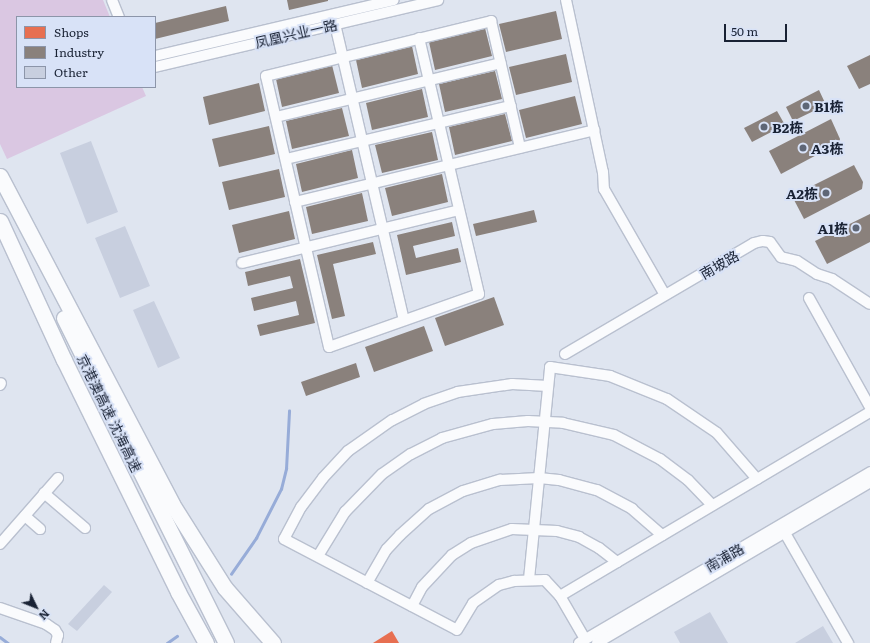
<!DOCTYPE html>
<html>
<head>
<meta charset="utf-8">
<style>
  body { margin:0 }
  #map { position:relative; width:870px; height:643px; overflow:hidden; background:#dfe5f0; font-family:Literata,"Noto Sans SC",serif }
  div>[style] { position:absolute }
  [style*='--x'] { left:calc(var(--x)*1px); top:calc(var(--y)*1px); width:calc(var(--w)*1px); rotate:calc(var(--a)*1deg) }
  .green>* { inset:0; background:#dac7e2 }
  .shops>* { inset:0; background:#e76f51 }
  .industry>* { inset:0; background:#8a817c }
  .stream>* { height:2.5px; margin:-1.25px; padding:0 1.25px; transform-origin:1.25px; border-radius:1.25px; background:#97acd8 }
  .building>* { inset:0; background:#c8cfdf }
  .roads { filter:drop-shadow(1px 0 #b9c0cf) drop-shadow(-1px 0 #b9c0cf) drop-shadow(0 1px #b9c0cf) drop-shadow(0 -1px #b9c0cf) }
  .minor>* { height:10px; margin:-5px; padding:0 5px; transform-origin:5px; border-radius:5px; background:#fafbfd }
  .highway>* { height:15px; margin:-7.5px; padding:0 7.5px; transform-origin:7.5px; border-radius:7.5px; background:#fafbfd }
  .dots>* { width:11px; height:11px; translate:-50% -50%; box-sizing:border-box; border:2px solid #d8e2f7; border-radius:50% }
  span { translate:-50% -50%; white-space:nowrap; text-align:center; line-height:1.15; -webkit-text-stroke:4px #d8e2f7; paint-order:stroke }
  .street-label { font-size:14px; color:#192234 }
  .poi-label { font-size:14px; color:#192234; font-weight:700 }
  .left { translate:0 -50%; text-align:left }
  .right { translate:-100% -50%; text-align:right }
  .legend { position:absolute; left:16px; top:16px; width:140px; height:72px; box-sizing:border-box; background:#d8e2f7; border:1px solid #8c95a9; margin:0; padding:5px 7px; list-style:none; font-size:12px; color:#192234 }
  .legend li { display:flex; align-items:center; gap:8px; height:20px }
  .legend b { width:20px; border:1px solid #8c95a9 }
  .north { position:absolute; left:16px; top:587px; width:40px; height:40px; -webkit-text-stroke:3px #d8e2f7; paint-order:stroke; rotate:133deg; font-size:11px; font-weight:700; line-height:16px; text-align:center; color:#192234 }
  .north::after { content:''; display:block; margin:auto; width:14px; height:18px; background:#192234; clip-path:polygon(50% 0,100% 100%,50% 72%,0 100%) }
  .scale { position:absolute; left:724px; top:24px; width:63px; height:18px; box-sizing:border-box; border:2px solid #192234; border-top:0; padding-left:5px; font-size:12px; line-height:14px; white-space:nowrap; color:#192234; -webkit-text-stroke:3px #d8e2f7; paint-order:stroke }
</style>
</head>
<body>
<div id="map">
  <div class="green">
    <i style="clip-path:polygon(0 0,103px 0,110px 17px,17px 17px,17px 87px,142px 87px,146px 96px,7px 159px,0 144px)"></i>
  </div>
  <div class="shops">
    <i style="clip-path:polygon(392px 631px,399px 643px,373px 643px)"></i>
  </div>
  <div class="industry">
    <i style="clip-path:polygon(287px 0,328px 0,328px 1px,289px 10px)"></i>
    <i style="clip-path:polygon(226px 6px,229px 21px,155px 39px,155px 23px)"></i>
    <i style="clip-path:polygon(556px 11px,562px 39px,506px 52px,499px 24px)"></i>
    <i style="clip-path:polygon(485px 28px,492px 56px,435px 70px,429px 42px)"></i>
    <i style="clip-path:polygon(412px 46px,418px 74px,362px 88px,356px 60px)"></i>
    <i style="clip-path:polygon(566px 54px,572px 82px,516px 95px,509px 67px)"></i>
    <i style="clip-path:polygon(870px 55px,870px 84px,859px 89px,847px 66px)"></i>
    <i style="clip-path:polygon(332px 65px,339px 93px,282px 107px,276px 79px)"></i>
    <i style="clip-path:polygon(495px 71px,502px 99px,445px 112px,439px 84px)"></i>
    <i style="clip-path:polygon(259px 83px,265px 111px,209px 125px,203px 97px)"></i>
    <i style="clip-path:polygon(422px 89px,428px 117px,372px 130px,366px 103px)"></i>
    <i style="clip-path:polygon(819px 90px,826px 105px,793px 121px,786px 107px)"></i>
    <i style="clip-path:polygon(575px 96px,582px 124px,526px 138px,519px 110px)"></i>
    <i style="clip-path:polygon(342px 108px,349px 136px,292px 149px,286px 121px)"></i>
    <i style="clip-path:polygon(777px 111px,785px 125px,752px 142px,744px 128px)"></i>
    <i style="clip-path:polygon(505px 114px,512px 141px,455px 155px,449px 127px)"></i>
    <i style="clip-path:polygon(831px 119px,840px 139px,839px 143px,781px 174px,769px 151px)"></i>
    <i style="clip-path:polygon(269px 126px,275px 154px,219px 167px,212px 139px)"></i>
    <i style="clip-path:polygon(432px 132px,438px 160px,382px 173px,375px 145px)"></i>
    <i style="clip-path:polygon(352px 150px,358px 178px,302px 192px,296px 164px)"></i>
    <i style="clip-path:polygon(854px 165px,863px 182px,862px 189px,804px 219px,792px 196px)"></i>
    <i style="clip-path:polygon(279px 169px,285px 197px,229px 210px,222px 182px)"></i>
    <i style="clip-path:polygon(442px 174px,448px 202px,392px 216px,385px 188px)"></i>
    <i style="clip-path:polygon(362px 193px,368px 221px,312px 234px,306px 207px)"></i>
    <i style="clip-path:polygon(534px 210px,537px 222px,476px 236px,473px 224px)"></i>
    <i style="clip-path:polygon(289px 211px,295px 239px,239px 253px,232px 225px)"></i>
    <i style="clip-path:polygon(870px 214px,870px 242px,827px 264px,815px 241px)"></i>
    <i style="clip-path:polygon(452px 222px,455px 236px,413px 246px,416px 258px,458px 248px,461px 262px,406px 275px,397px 235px)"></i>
    <i style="clip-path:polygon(373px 242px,376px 254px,333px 264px,345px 316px,332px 319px,317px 255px)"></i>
    <i style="clip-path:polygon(300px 259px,315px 323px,260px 336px,257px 325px,299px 315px,296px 301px,254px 311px,251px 298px,293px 288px,290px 276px,248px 286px,245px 272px)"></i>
    <i style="clip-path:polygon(494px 297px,504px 325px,445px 346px,435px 318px)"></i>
    <i style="clip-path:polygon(424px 326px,433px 351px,374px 372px,365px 347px)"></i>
    <i style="clip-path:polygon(356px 363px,360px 377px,306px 396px,301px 382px)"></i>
  </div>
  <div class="stream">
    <i style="--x:231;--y:574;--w:44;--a:-55.2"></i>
    <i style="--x:256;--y:538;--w:55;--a:-63"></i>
    <i style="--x:281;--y:489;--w:21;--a:-76"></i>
    <i style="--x:286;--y:469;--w:58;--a:-87"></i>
    <i style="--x:0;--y:637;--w:10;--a:37"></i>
    <i style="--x:167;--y:643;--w:12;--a:-35"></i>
  </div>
  <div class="building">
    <i style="clip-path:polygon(91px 141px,118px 212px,87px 224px,60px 153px)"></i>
    <i style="clip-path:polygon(125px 226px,150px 286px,120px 298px,95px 238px)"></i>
    <i style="clip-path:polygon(154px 301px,180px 358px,158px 368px,133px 310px)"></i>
    <i style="clip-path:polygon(104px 585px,112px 592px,77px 631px,68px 624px)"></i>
    <i style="clip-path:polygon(710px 612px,728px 643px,680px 643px,674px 632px)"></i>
    <i style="clip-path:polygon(823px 626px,833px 643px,795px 643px)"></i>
  </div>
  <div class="roads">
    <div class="minor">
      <i style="--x:112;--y:0;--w:18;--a:68"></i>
      <i style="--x:566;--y:0;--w:176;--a:77.9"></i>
      <i style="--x:603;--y:172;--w:17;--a:87"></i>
      <i style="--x:604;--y:189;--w:122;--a:60.1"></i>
      <i style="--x:335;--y:24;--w:304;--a:76.9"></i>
      <i style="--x:419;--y:38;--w:263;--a:76.8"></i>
      <i style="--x:479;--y:294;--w:159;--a:160.5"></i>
      <i style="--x:329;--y:347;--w:278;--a:-103.1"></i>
      <i style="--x:266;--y:76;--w:232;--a:-13.7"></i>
      <i style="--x:491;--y:21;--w:130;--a:77.1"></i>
      <i style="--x:155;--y:56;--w:245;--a:-13.2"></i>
      <i style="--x:155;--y:67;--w:291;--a:-13.3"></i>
      <i style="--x:276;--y:117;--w:231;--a:-13.5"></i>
      <i style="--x:286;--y:159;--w:231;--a:-13.3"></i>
      <i style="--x:295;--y:202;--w:308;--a:-13.5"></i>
      <i style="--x:242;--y:263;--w:223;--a:-13.7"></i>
      <i style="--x:809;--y:298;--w:125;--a:60.8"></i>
      <i style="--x:565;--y:354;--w:219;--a:-30.4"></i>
      <i style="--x:754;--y:243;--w:9;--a:-13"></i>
      <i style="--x:763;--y:241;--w:7;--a:8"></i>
      <i style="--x:770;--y:242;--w:19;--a:54"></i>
      <i style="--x:781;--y:257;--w:16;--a:14"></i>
      <i style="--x:797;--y:261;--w:24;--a:33"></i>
      <i style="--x:817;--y:274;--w:16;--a:18"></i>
      <i style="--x:832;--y:279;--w:45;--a:33.3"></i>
      <i style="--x:0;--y:385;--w:2;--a:-63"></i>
      <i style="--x:548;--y:386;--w:36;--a:-177"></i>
      <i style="--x:512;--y:384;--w:55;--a:171.6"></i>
      <i style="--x:458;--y:392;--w:36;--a:161"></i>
      <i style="--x:424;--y:404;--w:36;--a:153"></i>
      <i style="--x:392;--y:420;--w:54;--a:144.8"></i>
      <i style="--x:348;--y:451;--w:37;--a:133"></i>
      <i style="--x:323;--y:478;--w:36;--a:127"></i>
      <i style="--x:301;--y:507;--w:36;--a:118"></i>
      <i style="--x:284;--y:539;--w:195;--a:27.7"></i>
      <i style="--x:457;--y:630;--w:31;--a:-59"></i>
      <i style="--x:473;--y:603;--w:32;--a:-35"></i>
      <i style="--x:499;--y:585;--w:16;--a:-15"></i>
      <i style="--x:514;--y:581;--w:31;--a:-2"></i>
      <i style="--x:545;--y:580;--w:22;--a:47"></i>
      <i style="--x:560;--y:596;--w:50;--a:59.8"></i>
      <i style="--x:44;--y:493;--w:54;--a:40.5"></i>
      <i style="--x:25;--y:516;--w:20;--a:41"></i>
      <i style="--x:785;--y:533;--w:127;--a:60.2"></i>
      <i style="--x:0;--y:544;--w:88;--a:-48.7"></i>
      <i style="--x:318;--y:556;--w:52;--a:-58.5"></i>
      <i style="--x:345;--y:512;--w:53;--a:-45.8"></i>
      <i style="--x:382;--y:474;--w:35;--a:-35"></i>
      <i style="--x:411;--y:454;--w:35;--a:-27"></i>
      <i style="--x:442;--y:438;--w:53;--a:-15.4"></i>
      <i style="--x:493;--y:424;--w:35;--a:-5"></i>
      <i style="--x:528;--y:421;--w:35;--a:3"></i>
      <i style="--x:563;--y:423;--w:52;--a:13.2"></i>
      <i style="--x:614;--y:435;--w:52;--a:27.6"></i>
      <i style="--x:660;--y:459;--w:35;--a:37"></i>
      <i style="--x:688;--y:480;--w:35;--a:46"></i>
      <i style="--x:529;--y:579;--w:213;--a:-84.3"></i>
      <i style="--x:550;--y:367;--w:61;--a:8.5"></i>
      <i style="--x:610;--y:376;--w:61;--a:22"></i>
      <i style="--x:667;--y:399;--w:60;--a:34.2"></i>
      <i style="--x:717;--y:433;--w:61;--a:49"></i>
      <i style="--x:367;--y:583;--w:39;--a:-60"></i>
      <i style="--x:387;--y:549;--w:19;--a:-47"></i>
      <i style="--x:400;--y:535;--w:39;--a:-42"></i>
      <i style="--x:429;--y:509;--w:38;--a:-28"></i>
      <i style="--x:463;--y:491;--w:39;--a:-17"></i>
      <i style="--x:500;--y:480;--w:39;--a:-3"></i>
      <i style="--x:539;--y:478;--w:20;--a:6"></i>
      <i style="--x:559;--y:480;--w:39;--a:15"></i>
      <i style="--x:597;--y:490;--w:40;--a:28"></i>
      <i style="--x:632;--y:509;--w:40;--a:41"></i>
      <i style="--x:560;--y:596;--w:360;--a:-30.7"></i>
      <i style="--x:412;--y:606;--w:21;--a:-62"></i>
      <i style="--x:422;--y:587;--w:44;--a:-46.8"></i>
      <i style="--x:452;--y:555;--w:22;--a:-32"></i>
      <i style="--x:471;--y:543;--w:43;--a:-18.9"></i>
      <i style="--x:512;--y:529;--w:45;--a:2.5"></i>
      <i style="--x:557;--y:531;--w:23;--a:15"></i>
      <i style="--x:579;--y:537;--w:23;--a:29"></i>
      <i style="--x:599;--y:548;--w:23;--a:38"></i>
      <i style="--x:0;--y:608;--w:49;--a:19.2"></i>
      <i style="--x:46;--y:624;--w:11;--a:34"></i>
      <i style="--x:55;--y:630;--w:6;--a:59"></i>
      <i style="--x:58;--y:635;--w:8;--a:104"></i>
      <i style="--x:579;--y:643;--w:338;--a:-30.4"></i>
      <i style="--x:597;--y:643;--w:317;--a:-30.5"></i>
    </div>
    <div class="highway">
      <i style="--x:0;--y:176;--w:370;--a:62.3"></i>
      <i style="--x:172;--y:504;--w:99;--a:57.8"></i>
      <i style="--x:225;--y:588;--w:73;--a:48.9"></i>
      <i style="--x:0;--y:221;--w:153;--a:65.3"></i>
      <i style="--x:64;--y:360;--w:258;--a:63.8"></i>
      <i style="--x:178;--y:592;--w:58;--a:61.2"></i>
      <i style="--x:64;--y:318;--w:363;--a:63.5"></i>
    </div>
  </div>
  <div class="dots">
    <i style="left:806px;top:106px;background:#5e6676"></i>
    <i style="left:764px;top:127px;background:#5e6676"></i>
    <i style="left:803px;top:148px;background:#5e6676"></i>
    <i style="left:826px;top:193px;background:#5e6676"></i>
    <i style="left:856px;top:228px;background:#5e6676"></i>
  </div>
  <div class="street-label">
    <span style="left:296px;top:33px;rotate:-13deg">凤凰兴业一路</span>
    <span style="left:719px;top:264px;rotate:-30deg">南坡路</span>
    <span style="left:110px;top:413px;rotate:64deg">京港澳高速 沈海高速</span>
    <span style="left:724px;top:557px;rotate:-30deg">南浦路</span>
  </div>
  <div class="poi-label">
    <span class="left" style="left:814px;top:106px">B1栋</span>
    <span class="left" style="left:772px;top:127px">B2栋</span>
    <span class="left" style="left:811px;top:148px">A3栋</span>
    <span class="right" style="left:818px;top:193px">A2栋</span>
    <span class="right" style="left:848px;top:228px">A1栋</span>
  </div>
  <ul class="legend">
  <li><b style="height:11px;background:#e76f51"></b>Shops</li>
  <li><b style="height:11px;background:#8a817c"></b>Industry</li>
  <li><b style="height:11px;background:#c8cfdf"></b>Other</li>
  </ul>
  <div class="north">N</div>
  <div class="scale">50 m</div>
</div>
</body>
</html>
